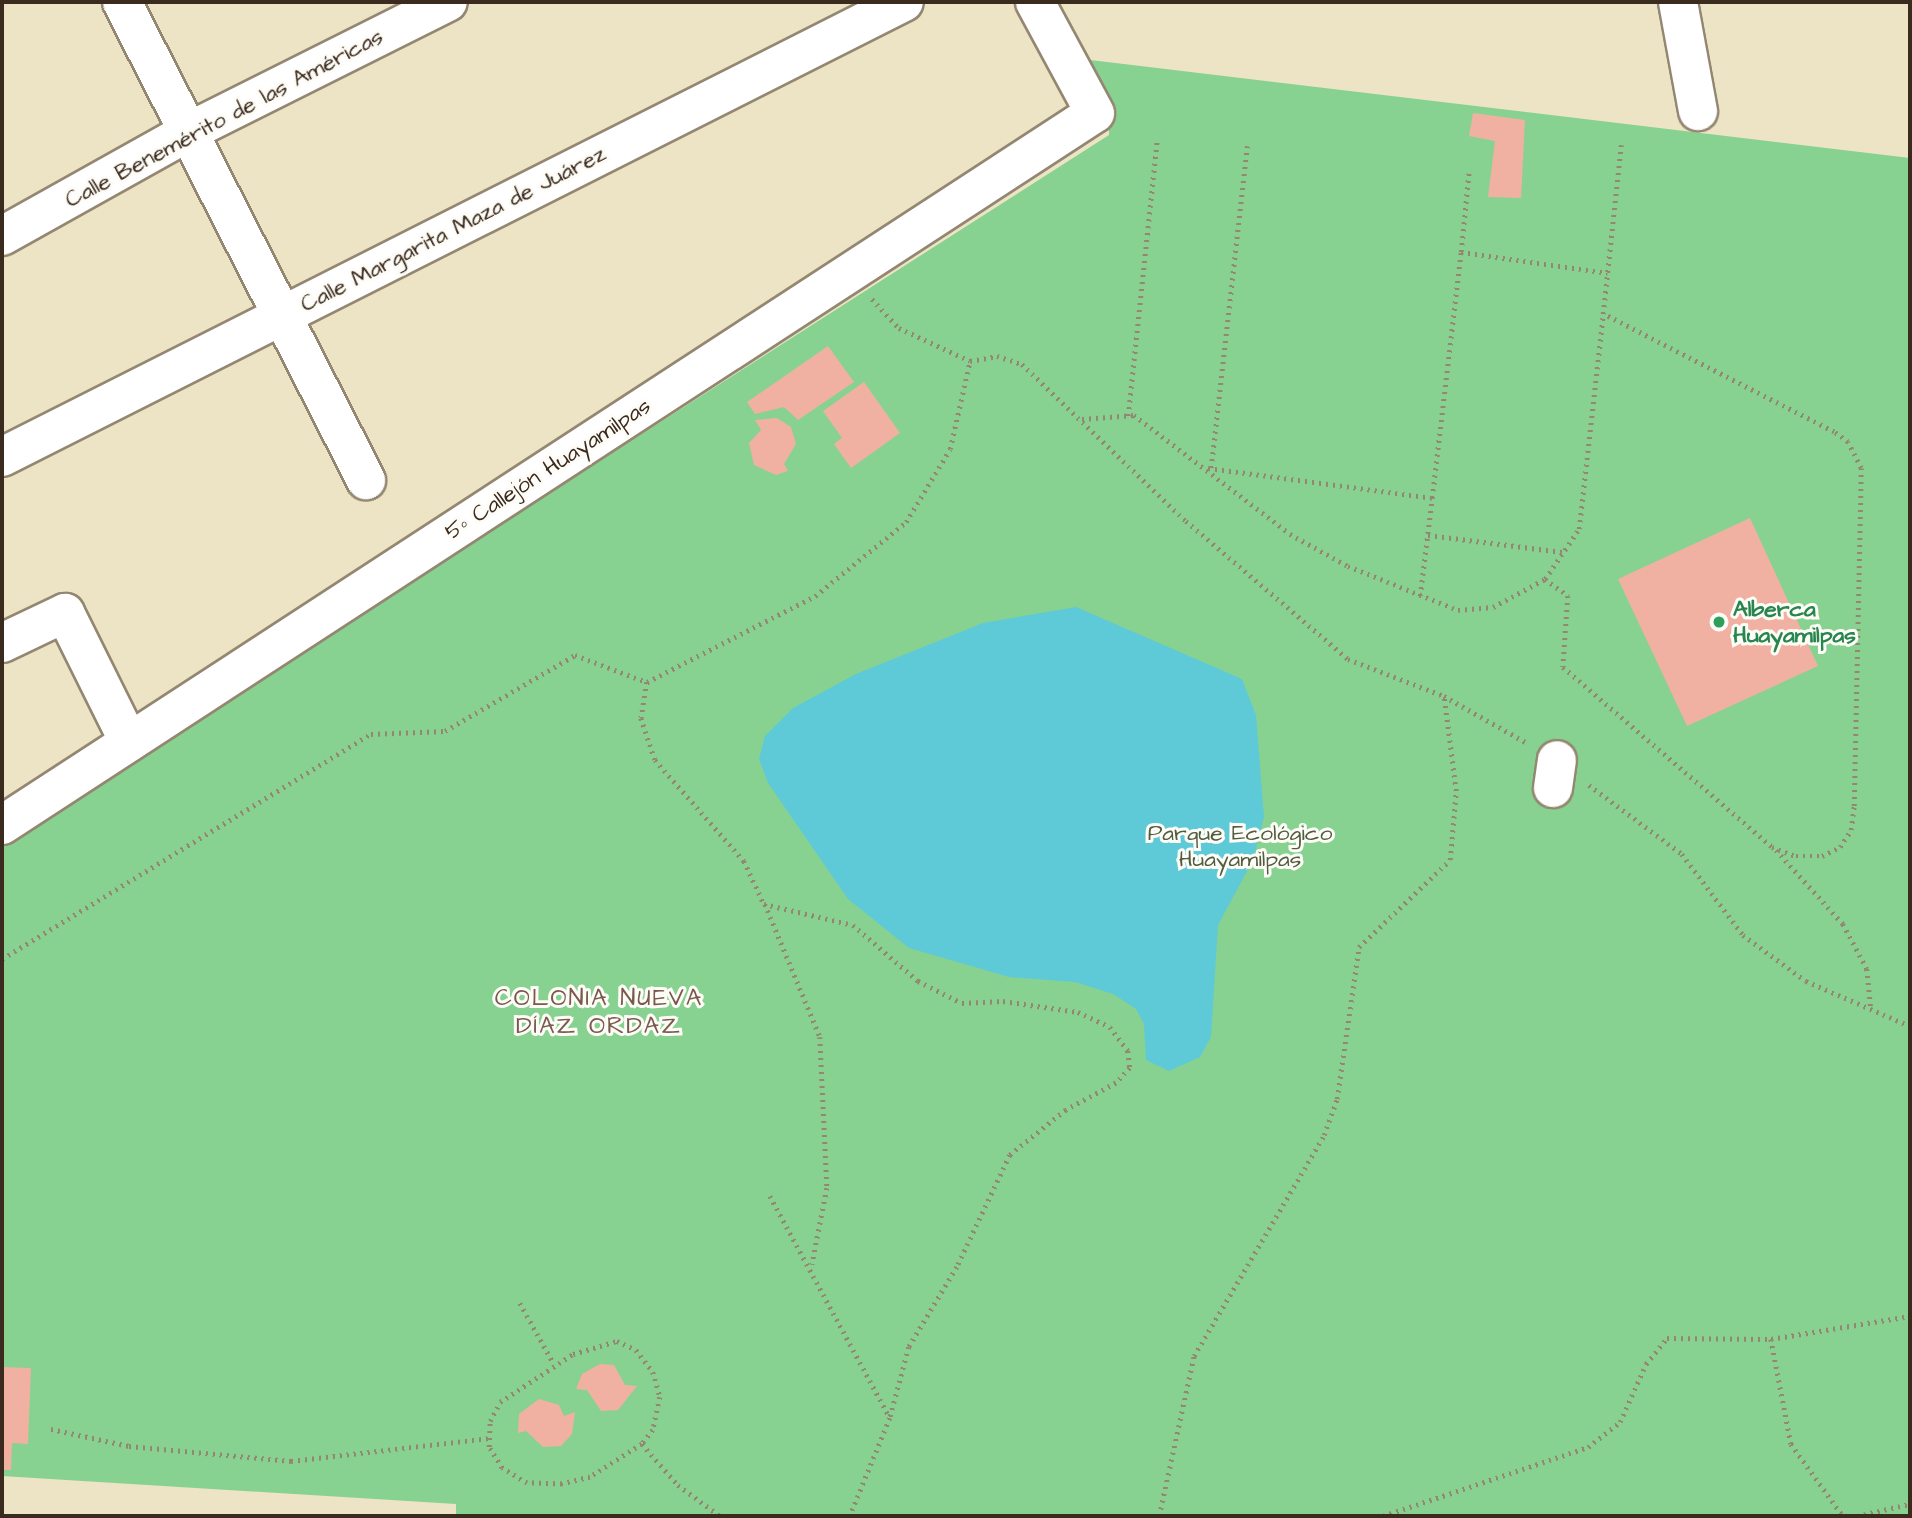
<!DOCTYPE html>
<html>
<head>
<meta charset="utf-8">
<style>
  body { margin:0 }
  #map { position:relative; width:1912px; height:1518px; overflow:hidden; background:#ede4c5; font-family:"Architects Daughter",sans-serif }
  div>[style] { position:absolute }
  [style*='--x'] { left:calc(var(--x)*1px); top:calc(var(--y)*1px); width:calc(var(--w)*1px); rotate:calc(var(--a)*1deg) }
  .green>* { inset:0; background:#87d290 }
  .water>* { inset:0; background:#5ec9d7 }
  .building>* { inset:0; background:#f0b1a2 }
  .path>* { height:4.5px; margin-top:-2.25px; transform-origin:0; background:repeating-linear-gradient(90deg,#948772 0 2px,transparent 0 7px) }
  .roads { filter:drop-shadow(2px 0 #948772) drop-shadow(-2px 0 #948772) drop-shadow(0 2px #948772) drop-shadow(0 -2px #948772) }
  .minor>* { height:38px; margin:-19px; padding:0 19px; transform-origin:19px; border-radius:19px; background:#fff }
  .dots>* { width:19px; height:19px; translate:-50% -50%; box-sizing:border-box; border:4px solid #fdfcf7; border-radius:50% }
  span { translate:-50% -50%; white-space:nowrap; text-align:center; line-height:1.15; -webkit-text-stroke:6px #fdfcf7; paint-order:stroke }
  .street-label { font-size:23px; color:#3b2a1e }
  .leisure-label { font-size:23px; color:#27864d; font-weight:700 }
  .left { translate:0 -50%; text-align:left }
  .park-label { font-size:23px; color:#525c40 }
  .neighbourhood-label { font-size:24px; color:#7a594c; letter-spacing:2px }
  .frame { position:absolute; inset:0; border:4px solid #3b2a1e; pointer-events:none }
</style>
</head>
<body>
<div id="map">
  <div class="green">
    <i style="clip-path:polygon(1082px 59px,1910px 158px,1910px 1516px,456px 1516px,456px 1504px,2px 1476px,2px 843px,1109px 135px,1109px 104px)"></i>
  </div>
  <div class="water">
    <i style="clip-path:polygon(1076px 607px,1242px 679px,1256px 715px,1264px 817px,1253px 860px,1218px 925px,1211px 1037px,1200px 1057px,1169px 1071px,1146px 1060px,1144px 1024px,1136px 1009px,1113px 994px,1075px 982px,1009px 977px,909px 948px,848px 899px,768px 783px,759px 759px,765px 736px,793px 708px,856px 674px,983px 623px)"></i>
  </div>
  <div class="building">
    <i style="clip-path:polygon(1473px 113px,1525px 120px,1521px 198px,1488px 197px,1495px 141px,1469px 136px)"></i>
    <i style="clip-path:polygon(828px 346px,854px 382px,798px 420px,784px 407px,755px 414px,747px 402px)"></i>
    <i style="clip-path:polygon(864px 382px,900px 433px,851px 468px,834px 444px,842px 438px,823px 411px)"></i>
    <i style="clip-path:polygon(777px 418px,791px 427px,796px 444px,784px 464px,788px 471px,776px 475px,754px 465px,749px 443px,761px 430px,755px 420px)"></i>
    <i style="clip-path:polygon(1750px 518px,1818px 666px,1687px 726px,1618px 579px)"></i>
    <i style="clip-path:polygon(600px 1364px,614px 1365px,625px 1385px,637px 1386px,618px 1410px,601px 1411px,587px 1390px,576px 1389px,582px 1374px)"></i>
    <i style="clip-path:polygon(2px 1367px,31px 1368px,28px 1444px,12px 1443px,11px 1470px,2px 1470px)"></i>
    <i style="clip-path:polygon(539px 1399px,559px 1405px,564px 1416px,575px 1412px,572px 1434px,561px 1446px,543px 1447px,526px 1431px,518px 1433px,519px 1414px)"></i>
  </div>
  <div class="path">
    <i style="--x:1461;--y:252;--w:82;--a:-84.4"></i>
    <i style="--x:872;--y:299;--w:40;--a:47"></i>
    <i style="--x:899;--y:328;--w:78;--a:24.9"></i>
    <i style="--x:1128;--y:416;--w:278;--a:-84"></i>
    <i style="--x:1082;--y:419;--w:52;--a:-4.4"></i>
    <i style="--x:1134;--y:415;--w:196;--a:37.3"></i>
    <i style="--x:1290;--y:534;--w:66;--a:28.9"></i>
    <i style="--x:1348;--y:566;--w:118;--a:21.8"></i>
    <i style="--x:1458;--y:610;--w:35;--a:-5"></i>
    <i style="--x:1493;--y:607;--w:59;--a:-28.3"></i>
    <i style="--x:1545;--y:579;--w:60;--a:-55.8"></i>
    <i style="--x:1579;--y:529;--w:216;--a:-83.6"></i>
    <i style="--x:1208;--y:468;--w:226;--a:7.6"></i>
    <i style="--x:1432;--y:498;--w:248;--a:-83.3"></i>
    <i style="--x:1461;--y:252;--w:148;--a:8.1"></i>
    <i style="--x:1211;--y:468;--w:324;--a:-83.6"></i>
    <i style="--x:1428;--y:535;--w:135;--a:7.2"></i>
    <i style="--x:1545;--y:579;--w:29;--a:36"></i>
    <i style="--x:1568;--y:596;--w:71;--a:94"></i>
    <i style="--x:1563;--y:667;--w:276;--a:40.7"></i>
    <i style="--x:1772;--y:847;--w:26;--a:21"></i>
    <i style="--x:1796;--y:856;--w:26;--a:0"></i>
    <i style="--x:1822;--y:856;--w:20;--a:-27"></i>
    <i style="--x:1840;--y:847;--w:20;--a:-57"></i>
    <i style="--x:1851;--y:830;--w:24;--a:-83"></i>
    <i style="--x:1854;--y:806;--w:338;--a:-88.8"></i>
    <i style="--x:1861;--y:468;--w:29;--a:-117"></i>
    <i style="--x:1848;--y:442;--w:17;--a:-144"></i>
    <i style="--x:1834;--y:432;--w:259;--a:-152.9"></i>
    <i style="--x:1603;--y:314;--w:170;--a:-83.9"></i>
    <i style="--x:1420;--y:596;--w:99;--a:-83"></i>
    <i style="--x:647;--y:682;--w:36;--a:99"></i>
    <i style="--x:641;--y:718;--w:44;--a:71.6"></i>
    <i style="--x:655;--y:760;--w:135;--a:48.6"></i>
    <i style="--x:744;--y:861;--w:47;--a:65.1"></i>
    <i style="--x:764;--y:904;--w:91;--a:13.3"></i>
    <i style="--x:853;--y:925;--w:86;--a:40.7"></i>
    <i style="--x:918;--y:981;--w:49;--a:26.6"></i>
    <i style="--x:962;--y:1003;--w:41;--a:-2.8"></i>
    <i style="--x:1003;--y:1001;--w:76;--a:8.3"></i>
    <i style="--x:1078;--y:1012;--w:35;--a:25"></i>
    <i style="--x:1110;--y:1027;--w:30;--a:53"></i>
    <i style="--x:1128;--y:1051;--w:17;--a:83"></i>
    <i style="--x:1130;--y:1068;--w:21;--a:133"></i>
    <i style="--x:1116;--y:1083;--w:57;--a:151.6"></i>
    <i style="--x:1066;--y:1110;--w:72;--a:141.2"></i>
    <i style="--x:1010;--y:1155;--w:124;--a:115.3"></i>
    <i style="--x:957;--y:1267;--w:93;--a:121"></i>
    <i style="--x:909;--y:1347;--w:73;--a:105"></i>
    <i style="--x:1589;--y:785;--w:116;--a:36.6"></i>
    <i style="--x:1682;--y:854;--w:101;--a:53"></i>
    <i style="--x:1743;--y:935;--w:78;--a:36.1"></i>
    <i style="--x:1806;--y:981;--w:113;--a:23.4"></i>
    <i style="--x:1776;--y:850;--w:100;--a:47.8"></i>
    <i style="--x:1843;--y:924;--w:51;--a:61.9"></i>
    <i style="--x:1867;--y:969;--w:40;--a:84.3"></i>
    <i style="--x:765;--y:904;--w:144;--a:67.5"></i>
    <i style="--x:820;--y:1037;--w:151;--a:87.3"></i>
    <i style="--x:827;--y:1188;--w:78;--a:101"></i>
    <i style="--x:2;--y:959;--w:432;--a:-31.4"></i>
    <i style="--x:371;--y:734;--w:74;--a:-2.3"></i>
    <i style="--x:445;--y:731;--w:151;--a:-30.3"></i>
    <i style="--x:575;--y:655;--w:77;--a:20.6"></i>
    <i style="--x:647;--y:682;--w:189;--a:-27.1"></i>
    <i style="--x:815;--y:596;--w:117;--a:-39.1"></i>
    <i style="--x:906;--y:522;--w:85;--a:-58.9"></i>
    <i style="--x:950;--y:449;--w:90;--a:-77.2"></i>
    <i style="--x:970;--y:361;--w:27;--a:-10"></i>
    <i style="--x:997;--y:356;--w:26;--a:18"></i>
    <i style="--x:1022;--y:364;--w:227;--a:43.8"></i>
    <i style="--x:1186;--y:521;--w:213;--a:40.4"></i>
    <i style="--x:1348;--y:659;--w:103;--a:21.1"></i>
    <i style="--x:1444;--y:696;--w:95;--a:29.5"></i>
    <i style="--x:770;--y:1196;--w:252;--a:61.6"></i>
    <i style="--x:890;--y:1418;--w:106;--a:112.2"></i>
    <i style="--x:520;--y:1303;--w:70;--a:60.9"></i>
    <i style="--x:1771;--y:1339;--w:107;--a:79.2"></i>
    <i style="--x:1791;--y:1444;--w:89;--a:54.2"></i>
    <i style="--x:617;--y:1341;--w:21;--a:25"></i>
    <i style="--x:636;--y:1350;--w:28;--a:52"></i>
    <i style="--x:653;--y:1372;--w:26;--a:74"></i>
    <i style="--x:660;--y:1397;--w:34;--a:102"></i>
    <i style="--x:653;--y:1430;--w:18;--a:128"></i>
    <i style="--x:642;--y:1444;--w:62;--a:147.6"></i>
    <i style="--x:590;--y:1477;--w:29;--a:166"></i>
    <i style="--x:562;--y:1484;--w:35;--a:-178"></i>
    <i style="--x:527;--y:1483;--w:29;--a:-149"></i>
    <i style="--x:502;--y:1468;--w:25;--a:-122"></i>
    <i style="--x:489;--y:1447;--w:26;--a:-88"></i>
    <i style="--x:490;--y:1421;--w:21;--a:-62"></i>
    <i style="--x:500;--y:1402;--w:87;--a:-33.3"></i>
    <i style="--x:573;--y:1354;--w:46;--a:-16.5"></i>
    <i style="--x:51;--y:1429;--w:80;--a:12.3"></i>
    <i style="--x:129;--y:1446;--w:163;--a:5.3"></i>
    <i style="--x:291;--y:1461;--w:199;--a:-6.6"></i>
    <i style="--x:642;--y:1444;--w:55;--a:48.7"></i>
    <i style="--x:678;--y:1485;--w:52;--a:36.4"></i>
    <i style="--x:1159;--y:1516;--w:164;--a:-77.7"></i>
    <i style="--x:1194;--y:1356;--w:256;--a:-59.5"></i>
    <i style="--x:1324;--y:1135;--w:38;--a:-70"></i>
    <i style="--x:1337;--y:1099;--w:154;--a:-81.8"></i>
    <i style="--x:1359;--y:947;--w:126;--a:-43.7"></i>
    <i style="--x:1450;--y:860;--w:69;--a:-85"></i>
    <i style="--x:1456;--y:791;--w:95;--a:-97.3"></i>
    <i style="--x:1383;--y:1516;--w:216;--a:-18.6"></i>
    <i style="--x:1588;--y:1447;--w:41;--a:-38"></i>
    <i style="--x:1620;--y:1422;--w:64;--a:-65.9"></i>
    <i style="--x:1646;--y:1364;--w:33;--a:-51"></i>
    <i style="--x:1667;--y:1338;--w:104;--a:0.6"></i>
    <i style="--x:1771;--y:1339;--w:141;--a:-9.4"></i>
    <i style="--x:1857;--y:1516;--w:54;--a:-12.8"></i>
  </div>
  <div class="roads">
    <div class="minor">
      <i style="--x:122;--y:2;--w:537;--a:62.96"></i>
      <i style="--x:1678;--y:2;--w:111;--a:79.6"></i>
      <i style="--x:2;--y:236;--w:218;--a:-29.2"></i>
      <i style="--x:192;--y:130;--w:286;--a:-26.6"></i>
      <i style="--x:2;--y:457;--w:1010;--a:-26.77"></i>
      <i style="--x:2;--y:643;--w:70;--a:-25.5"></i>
      <i style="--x:65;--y:613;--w:144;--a:63.6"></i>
      <i style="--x:1553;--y:788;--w:28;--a:-82"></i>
      <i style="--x:2;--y:825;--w:1304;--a:-33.08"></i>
      <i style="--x:1095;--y:113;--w:126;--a:-118.4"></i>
    </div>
  </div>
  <div class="dots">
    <i style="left:1719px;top:622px;background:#2e9e5b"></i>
  </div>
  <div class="street-label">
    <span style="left:224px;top:118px;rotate:-28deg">Calle Benemérito de las Américas</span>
    <span style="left:453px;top:229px;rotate:-27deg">Calle Margarita Maza de Juárez</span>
    <span style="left:548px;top:469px;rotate:-33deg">5º Callejón Huayamilpas</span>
  </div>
  <div class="leisure-label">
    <span class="left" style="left:1733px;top:622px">Alberca<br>Huayamilpas</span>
  </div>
  <div class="park-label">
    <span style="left:1240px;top:846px">Parque Ecológico<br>Huayamilpas</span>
  </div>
  <div class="neighbourhood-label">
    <span style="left:599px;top:1013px">COLONIA NUEVA<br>DÍAZ ORDAZ</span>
  </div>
  <div class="frame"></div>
</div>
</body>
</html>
